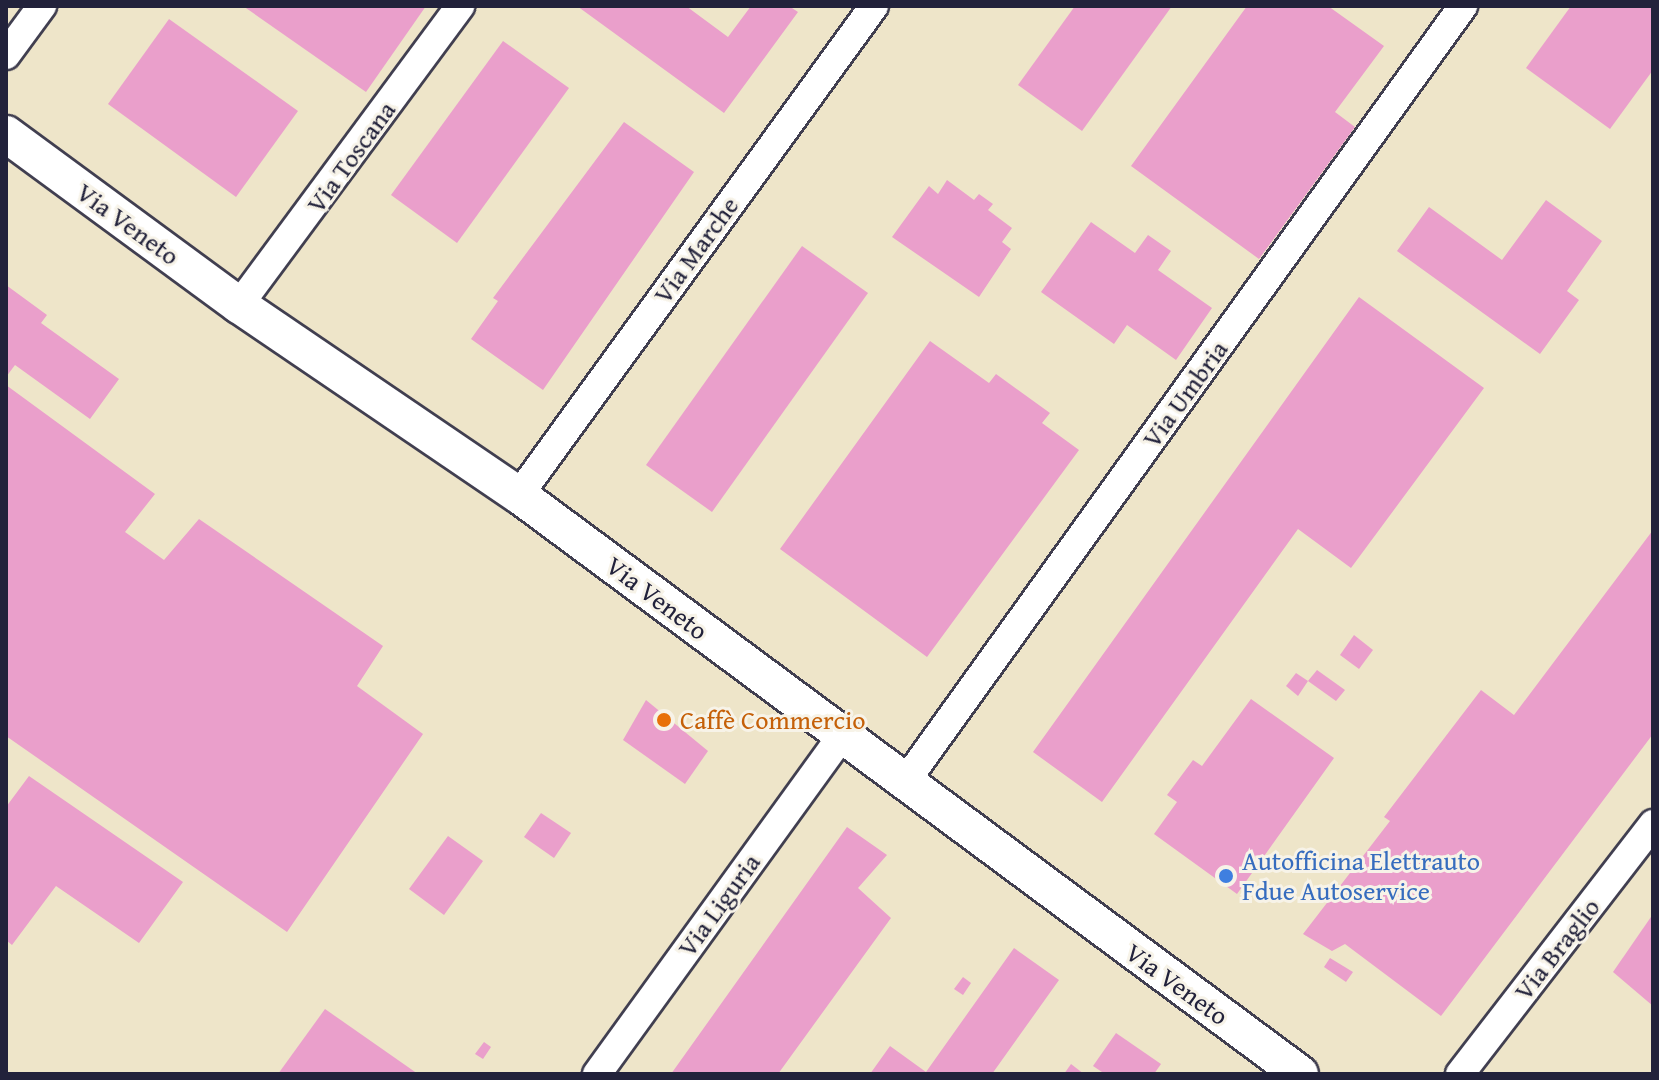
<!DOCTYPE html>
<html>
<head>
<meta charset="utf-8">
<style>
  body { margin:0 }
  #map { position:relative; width:1659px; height:1080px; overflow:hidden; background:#eee5c9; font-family:"Gentium Book Plus",serif }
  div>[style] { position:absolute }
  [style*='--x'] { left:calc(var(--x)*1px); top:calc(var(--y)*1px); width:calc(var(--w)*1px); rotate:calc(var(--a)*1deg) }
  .building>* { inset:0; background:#ea9fcb }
  .roads { filter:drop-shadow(2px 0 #413f50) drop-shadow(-2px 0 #413f50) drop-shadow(0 2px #413f50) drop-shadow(0 -2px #413f50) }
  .minor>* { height:28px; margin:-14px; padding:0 14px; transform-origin:14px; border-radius:14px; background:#fff }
  .major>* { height:36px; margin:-18px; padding:0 18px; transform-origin:18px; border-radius:18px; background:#fff }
  .dots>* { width:22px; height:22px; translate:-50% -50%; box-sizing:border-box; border:4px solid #f7f3e8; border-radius:50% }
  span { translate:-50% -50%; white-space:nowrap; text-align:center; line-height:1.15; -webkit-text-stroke:6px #f7f3e8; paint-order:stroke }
  .street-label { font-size:26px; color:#22223b }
  .food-label { font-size:26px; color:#c56008 }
  .left { translate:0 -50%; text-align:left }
  .shop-label { font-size:26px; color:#366cbe }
  .frame { position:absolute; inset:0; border:8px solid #22223b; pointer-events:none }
</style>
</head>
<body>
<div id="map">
  <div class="building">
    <i style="clip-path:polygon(243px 6px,426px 6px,366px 92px)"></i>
    <i style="clip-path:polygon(577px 6px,686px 6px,728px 37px,751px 6px,789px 6px,798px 12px,724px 113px)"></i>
    <i style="clip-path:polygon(1075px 6px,1172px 6px,1082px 131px,1018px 85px)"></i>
    <i style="clip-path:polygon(1247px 6px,1328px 6px,1384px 46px,1335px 112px,1355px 127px,1259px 259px,1131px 166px)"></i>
    <i style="clip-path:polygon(1571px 6px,1653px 6px,1653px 70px,1610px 129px,1526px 68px)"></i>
    <i style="clip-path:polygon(169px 19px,298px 111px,236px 197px,108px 104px)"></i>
    <i style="clip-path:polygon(503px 41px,569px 88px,457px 243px,391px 195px)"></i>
    <i style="clip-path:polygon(624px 122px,694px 172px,543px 390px,471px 339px,498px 301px,493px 298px)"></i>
    <i style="clip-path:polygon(947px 180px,974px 200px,979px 194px,993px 204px,988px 210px,1012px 228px,1002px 242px,1011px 249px,979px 297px,892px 237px,929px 186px,938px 194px)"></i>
    <i style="clip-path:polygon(1546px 200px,1602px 241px,1567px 291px,1579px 300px,1540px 354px,1397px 251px,1429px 207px,1502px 260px)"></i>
    <i style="clip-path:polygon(1091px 222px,1135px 253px,1148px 235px,1171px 251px,1158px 270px,1212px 308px,1176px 360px,1127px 325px,1114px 344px,1041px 292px)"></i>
    <i style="clip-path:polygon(802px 246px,868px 293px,712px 512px,646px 465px)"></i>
    <i style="clip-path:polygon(6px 285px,47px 315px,41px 323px,119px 379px,90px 419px,15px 365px,6px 377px)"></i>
    <i style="clip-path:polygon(1359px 297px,1484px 388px,1351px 568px,1298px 529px,1102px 802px,1033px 752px)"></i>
    <i style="clip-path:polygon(930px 341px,989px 383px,996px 374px,1050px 413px,1042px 423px,1079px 450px,927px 657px,780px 549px)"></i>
    <i style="clip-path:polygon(6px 385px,155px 494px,125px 532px,164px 560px,199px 519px,383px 646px,357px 686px,423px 734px,287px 932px,6px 736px)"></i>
    <i style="clip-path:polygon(1653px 530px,1653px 734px,1441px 1016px,1345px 944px,1332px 951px,1303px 934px,1390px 821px,1384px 817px,1481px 690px,1514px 715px)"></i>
    <i style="clip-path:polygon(1354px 635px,1373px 650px,1359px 669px,1340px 655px)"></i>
    <i style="clip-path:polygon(1317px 670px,1345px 690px,1336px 701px,1308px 681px)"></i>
    <i style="clip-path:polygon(1296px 673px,1308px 681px,1298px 696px,1286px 686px)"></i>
    <i style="clip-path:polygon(1251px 699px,1334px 758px,1237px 894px,1154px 834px,1177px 802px,1167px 795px,1193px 760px,1202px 766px)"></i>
    <i style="clip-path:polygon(646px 700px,708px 751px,685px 784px,623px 740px)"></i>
    <i style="clip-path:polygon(29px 776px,183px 882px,139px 943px,56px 886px,12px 945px,6px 940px,6px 807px)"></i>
    <i style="clip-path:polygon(541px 813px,571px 833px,554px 858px,524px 837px)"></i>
    <i style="clip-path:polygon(847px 827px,887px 855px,858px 888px,891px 918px,778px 1074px,671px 1074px)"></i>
    <i style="clip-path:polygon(448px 836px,483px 861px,444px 915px,409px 889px)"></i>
    <i style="clip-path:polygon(1653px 914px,1653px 1006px,1613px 972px)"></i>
    <i style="clip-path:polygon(1014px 948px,1059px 980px,992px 1074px,870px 1074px,890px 1046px,926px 1072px)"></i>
    <i style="clip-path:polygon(1330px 958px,1353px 972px,1346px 982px,1324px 967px)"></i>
    <i style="clip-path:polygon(963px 977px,971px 983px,963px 995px,954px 989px)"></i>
    <i style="clip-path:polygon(325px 1009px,418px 1074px,278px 1074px)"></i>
    <i style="clip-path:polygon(1116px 1033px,1161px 1064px,1154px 1074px,1105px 1074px,1093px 1066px)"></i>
    <i style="clip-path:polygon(484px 1042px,491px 1047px,483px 1059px,475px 1054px)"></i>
    <i style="clip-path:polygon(1071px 1064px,1084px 1074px,1064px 1074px)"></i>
  </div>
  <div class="roads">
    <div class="minor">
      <i style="--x:6;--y:55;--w:61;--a:-53.7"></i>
      <i style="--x:239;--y:305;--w:372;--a:-53.5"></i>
      <i style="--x:519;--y:495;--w:604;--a:-54.02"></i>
      <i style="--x:905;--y:782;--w:956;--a:-54.28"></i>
      <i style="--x:597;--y:1074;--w:416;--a:-54.1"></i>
      <i style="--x:1460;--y:1074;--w:316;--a:-52.3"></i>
    </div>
    <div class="major">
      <i style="--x:6;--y:134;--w:289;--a:36.3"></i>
      <i style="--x:239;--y:305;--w:338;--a:34.2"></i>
      <i style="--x:519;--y:495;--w:972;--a:36.55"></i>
    </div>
  </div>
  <div class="dots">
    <i style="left:664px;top:720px;background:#e8710a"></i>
    <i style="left:1226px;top:876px;background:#3f7fe0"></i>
  </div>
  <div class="street-label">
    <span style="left:351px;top:157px;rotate:-54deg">Via Toscana</span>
    <span style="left:128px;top:224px;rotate:36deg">Via Veneto</span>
    <span style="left:696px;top:250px;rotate:-54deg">Via Marche</span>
    <span style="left:1185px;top:394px;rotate:-54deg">Via Umbria</span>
    <span style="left:657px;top:598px;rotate:37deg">Via Veneto</span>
    <span style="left:719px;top:905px;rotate:-54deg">Via Liguria</span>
    <span style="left:1557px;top:949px;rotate:-52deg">Via Braglio</span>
    <span style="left:1177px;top:984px;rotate:36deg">Via Veneto</span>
  </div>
  <div class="food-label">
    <span class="left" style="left:680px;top:720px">Caffè Commercio</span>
  </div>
  <div class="shop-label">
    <span class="left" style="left:1242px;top:876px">Autofficina Elettrauto<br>Fdue Autoservice</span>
  </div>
  <div class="frame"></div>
</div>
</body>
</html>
